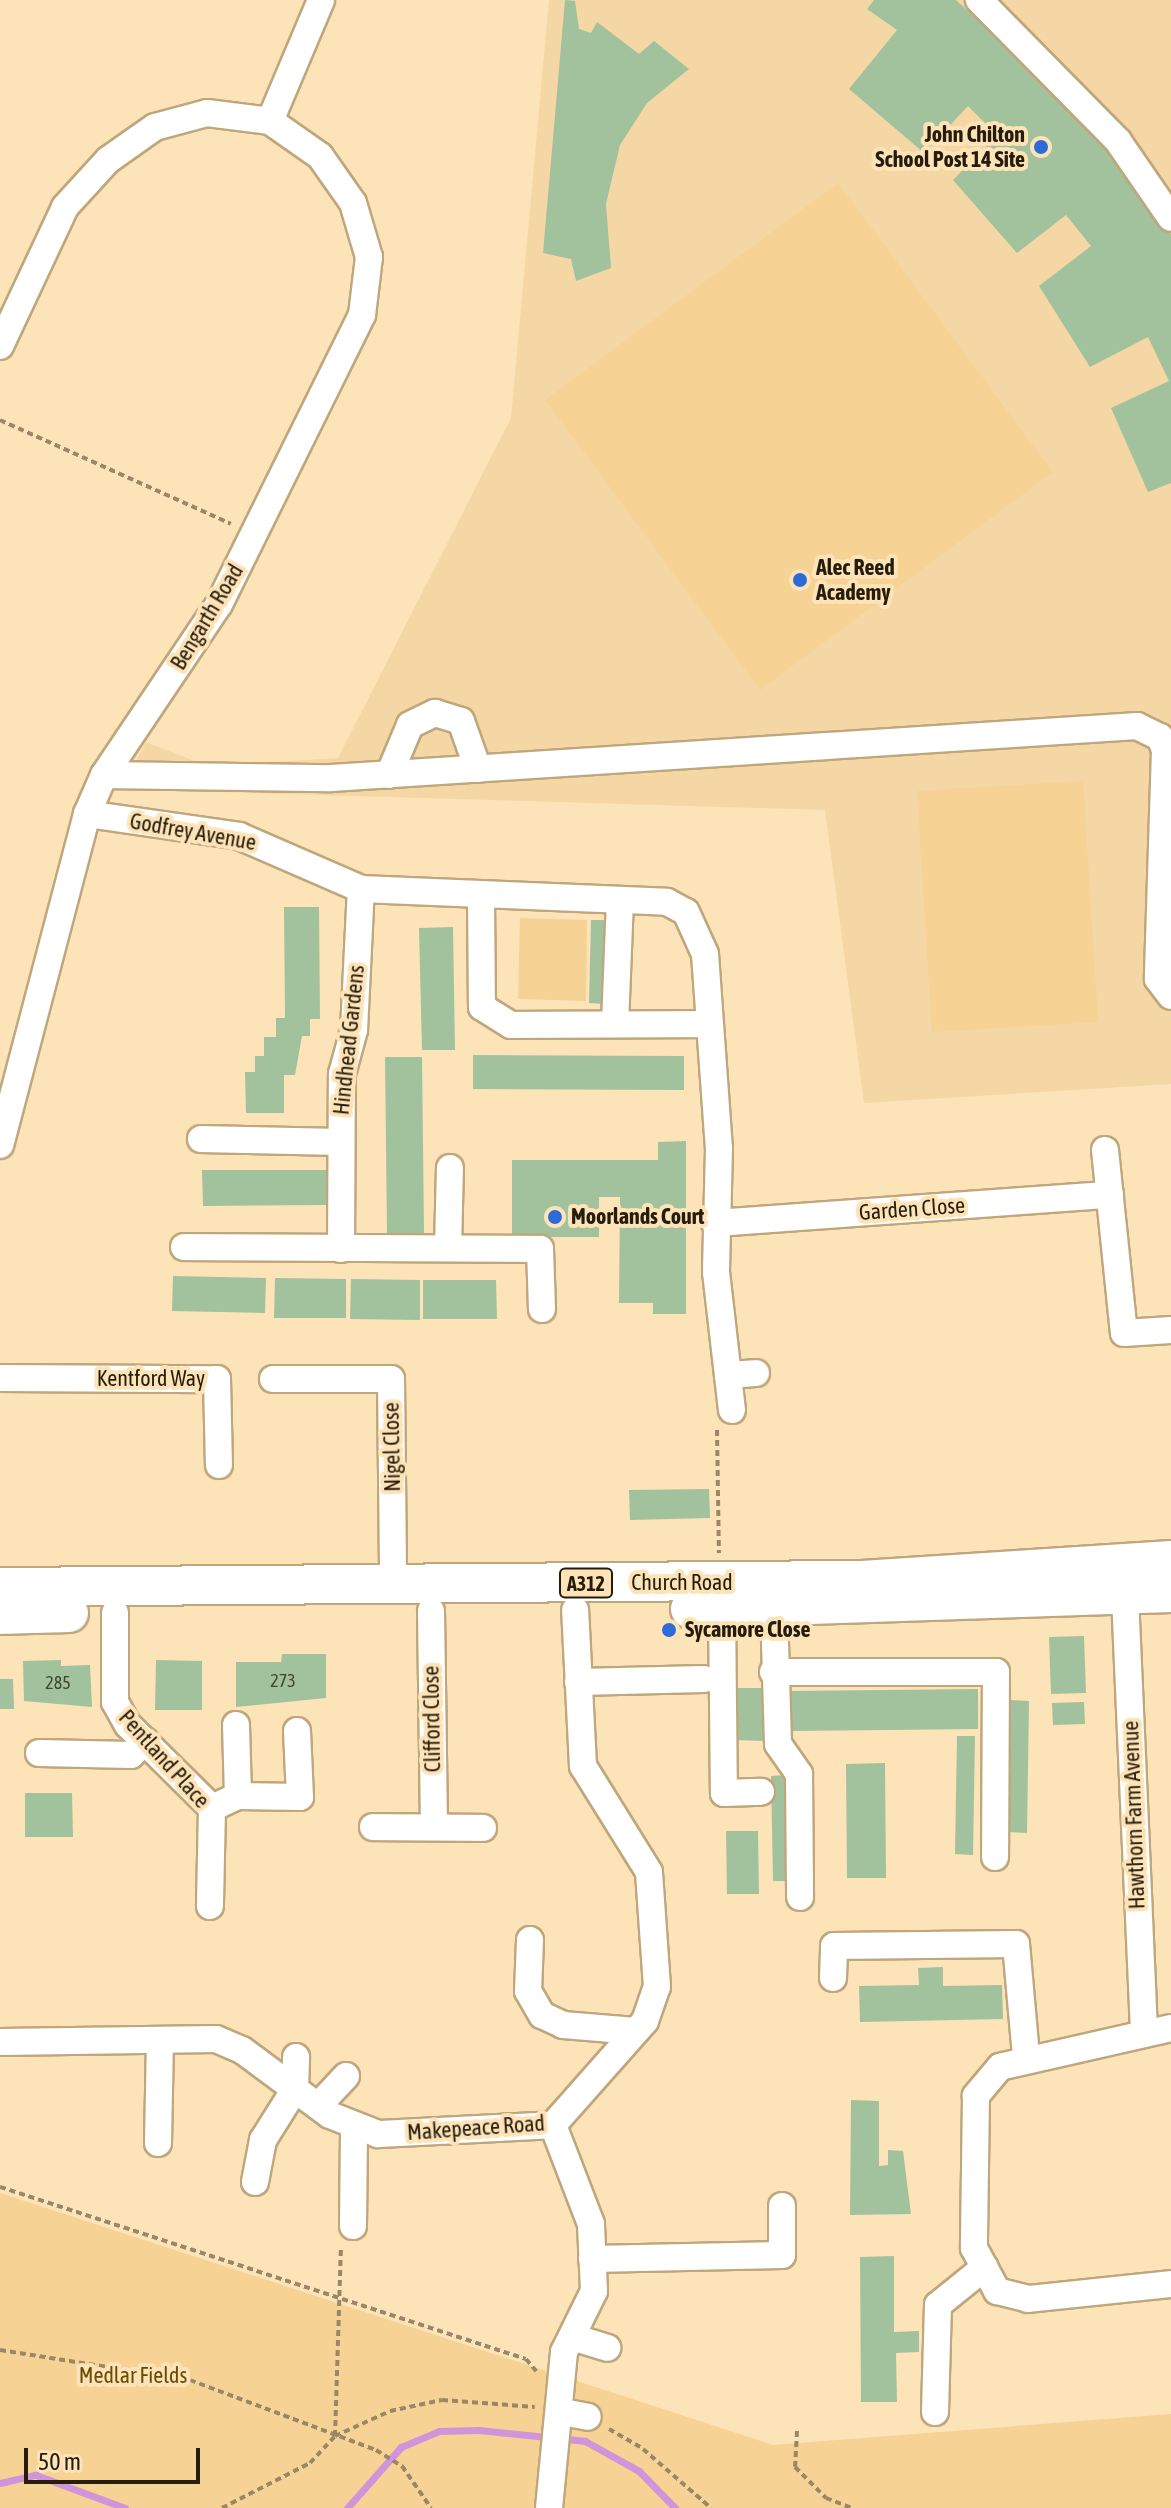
<!DOCTYPE html>
<html>
<head>
<meta charset="utf-8">
<style>
  body { margin:0 }
  #map { position:relative; width:1171px; height:2508px; overflow:hidden; background:#fde3b8; font-family:"Asap Condensed",sans-serif }
  div>[style] { position:absolute }
  [style*='--x'] { left:calc(var(--x)*1px); top:calc(var(--y)*1px); width:calc(var(--w)*1px); rotate:calc(var(--a)*1deg) }
  .built>* { inset:0; background:#f4d7a4 }
  .green>* { inset:0; background:#f6d295 }
  .stream>* { height:7px; margin:-3.5px; padding:0 3.5px; transform-origin:3.5px; border-radius:3.5px; background:#cf94d9 }
  .building>* { inset:0; background:#a1c29c }
  .path>* { height:4px; margin-top:-2px; transform-origin:0; background:repeating-linear-gradient(90deg,#998768 0 6px,transparent 0 10px) }
  .roads { filter:drop-shadow(2px 0 #bfa77d) drop-shadow(-2px 0 #bfa77d) drop-shadow(0 2px #bfa77d) drop-shadow(0 -2px #bfa77d) }
  .minor>* { height:26px; margin:-13px; padding:0 13px; transform-origin:13px; border-radius:13px; background:#fff }
  .highway>* { height:38px; margin:-19px; padding:0 19px; transform-origin:19px; border-radius:19px; background:#fff }
  .dots>* { width:22px; height:22px; translate:-50% -50%; box-sizing:border-box; border:4px solid #fde3b8; border-radius:50% }
  span { translate:-50% -50%; white-space:nowrap; text-align:center; line-height:1.15; -webkit-text-stroke:8px #fde3b8; paint-order:stroke }
  .number-label { font-size:18px; color:#454630 }
  .number-label span { -webkit-text-stroke-width:0 }
  .shield-label span { padding:2px 6px; background:#fde3b8; border:2px solid; border-radius:6px; -webkit-text-stroke-width:0 }
  .shield-label { font-size:20px; color:#261c0c; font-weight:700 }
  .poi-label { font-size:22px; color:#261c0c; font-weight:700 }
  .right { translate:-100% -50%; text-align:right }
  .left { translate:0 -50%; text-align:left }
  .street-label { font-size:22px; color:#261c0c }
  .park-label { font-size:22px; color:#6a4b04 }
  .scale { position:absolute; left:24px; top:2448px; width:176px; height:36px; box-sizing:border-box; border:4px solid #261c0c; border-top:0; padding-left:10px; font-size:24px; line-height:28px; white-space:nowrap; color:#261c0c; -webkit-text-stroke:6px #fde3b8; paint-order:stroke }
</style>
</head>
<body>
<div id="map">
  <div class="built">
    <i style="clip-path:polygon(549px 0,1171px 0,1171px 1084px,864px 1103px,825px 810px,121px 789px,146px 742px,207px 766px,338px 758px,511px 418px)"></i>
  </div>
  <div class="green">
    <i style="clip-path:polygon(838px 183px,1053px 472px,760px 690px,545px 400px)"></i>
    <i style="clip-path:polygon(1083px 781px,1098px 1022px,932px 1032px,917px 791px)"></i>
    <i style="clip-path:polygon(520px 918px,587px 920px,586px 1001px,518px 999px)"></i>
    <i style="clip-path:polygon(0 2193px,773px 2445px,1171px 2414px,1171px 2508px,0 2508px)"></i>
  </div>
  <div class="stream">
    <i style="--x:0;--y:2483;--w:37;--a:-13"></i>
    <i style="--x:36;--y:2475;--w:95;--a:20.3"></i>
    <i style="--x:347;--y:2508;--w:81;--a:-48.5"></i>
    <i style="--x:401;--y:2447;--w:41;--a:-22.8"></i>
    <i style="--x:439;--y:2431;--w:40;--a:-1.4"></i>
    <i style="--x:479;--y:2430;--w:107;--a:5.9"></i>
    <i style="--x:585;--y:2441;--w:62;--a:29.1"></i>
    <i style="--x:639;--y:2471;--w:52;--a:45.8"></i>
  </div>
  <div class="building">
    <i style="clip-path:polygon(565px 0,575px 1px,579px 29px,591px 33px,597px 22px,639px 54px,654px 41px,689px 69px,647px 103px,620px 145px,606px 204px,611px 268px,576px 281px,571px 259px,543px 253px)"></i>
    <i style="clip-path:polygon(874px 0,956px 0,1075px 110px,1152px 202px,1171px 235px,1171px 483px,1148px 492px,1111px 408px,1169px 381px,1148px 337px,1090px 367px,1039px 286px,1091px 246px,1066px 215px,1017px 253px,953px 180px,997px 135px,968px 106px,924px 153px,849px 89px,897px 30px,867px 9px)"></i>
    <i style="clip-path:polygon(284px 907px,319px 907px,320px 1019px,310px 1019px,310px 1036px,302px 1036px,295px 1075px,284px 1075px,284px 1113px,246px 1113px,245px 1072px,255px 1072px,255px 1056px,264px 1056px,264px 1037px,276px 1037px,276px 1018px,285px 1018px)"></i>
    <i style="clip-path:polygon(591px 920px,608px 920px,606px 1004px,589px 1003px)"></i>
    <i style="clip-path:polygon(453px 927px,455px 1050px,422px 1050px,419px 928px)"></i>
    <i style="clip-path:polygon(473px 1055px,684px 1056px,684px 1090px,473px 1089px)"></i>
    <i style="clip-path:polygon(385px 1057px,422px 1057px,424px 1233px,387px 1233px)"></i>
    <i style="clip-path:polygon(686px 1141px,686px 1314px,653px 1314px,653px 1303px,619px 1303px,620px 1197px,599px 1197px,599px 1237px,512px 1237px,512px 1160px,658px 1160px,658px 1142px)"></i>
    <i style="clip-path:polygon(202px 1170px,326px 1170px,326px 1205px,203px 1206px)"></i>
    <i style="clip-path:polygon(173px 1276px,266px 1278px,265px 1313px,172px 1311px)"></i>
    <i style="clip-path:polygon(275px 1278px,346px 1279px,346px 1318px,274px 1318px)"></i>
    <i style="clip-path:polygon(351px 1279px,420px 1280px,420px 1320px,350px 1319px)"></i>
    <i style="clip-path:polygon(423px 1280px,496px 1280px,497px 1319px,423px 1319px)"></i>
    <i style="clip-path:polygon(709px 1489px,710px 1518px,630px 1520px,629px 1490px)"></i>
    <i style="clip-path:polygon(1084px 1636px,1086px 1693px,1051px 1694px,1049px 1637px)"></i>
    <i style="clip-path:polygon(282px 1654px,326px 1654px,326px 1698px,236px 1707px,236px 1662px,281px 1662px)"></i>
    <i style="clip-path:polygon(61px 1660px,61px 1666px,90px 1665px,92px 1707px,24px 1701px,23px 1661px)"></i>
    <i style="clip-path:polygon(156px 1660px,202px 1661px,202px 1710px,155px 1710px)"></i>
    <i style="clip-path:polygon(0 1679px,13px 1679px,14px 1709px,0 1709px)"></i>
    <i style="clip-path:polygon(734px 1688px,765px 1688px,764px 1741px,734px 1740px)"></i>
    <i style="clip-path:polygon(978px 1689px,978px 1729px,791px 1731px,791px 1691px)"></i>
    <i style="clip-path:polygon(1011px 1700px,1029px 1701px,1027px 1833px,1009px 1832px)"></i>
    <i style="clip-path:polygon(1084px 1702px,1085px 1724px,1053px 1725px,1052px 1703px)"></i>
    <i style="clip-path:polygon(957px 1736px,975px 1736px,973px 1855px,955px 1854px)"></i>
    <i style="clip-path:polygon(885px 1763px,886px 1878px,847px 1878px,846px 1764px)"></i>
    <i style="clip-path:polygon(787px 1775px,789px 1881px,773px 1881px,771px 1776px)"></i>
    <i style="clip-path:polygon(25px 1793px,72px 1793px,73px 1837px,25px 1837px)"></i>
    <i style="clip-path:polygon(726px 1831px,758px 1831px,759px 1894px,727px 1894px)"></i>
    <i style="clip-path:polygon(943px 1967px,943px 1986px,1002px 1985px,1003px 2019px,860px 2022px,859px 1986px,919px 1985px,918px 1968px)"></i>
    <i style="clip-path:polygon(851px 2100px,879px 2101px,879px 2166px,888px 2165px,888px 2150px,903px 2151px,911px 2214px,850px 2215px)"></i>
    <i style="clip-path:polygon(894px 2256px,894px 2332px,919px 2331px,919px 2352px,896px 2353px,897px 2402px,861px 2402px,860px 2257px)"></i>
  </div>
  <div class="path">
    <i style="--x:0;--y:420;--w:253;--a:24.2"></i>
    <i style="--x:717;--y:1430;--w:123;--a:89.1"></i>
    <i style="--x:0;--y:2187;--w:553;--a:18.11"></i>
    <i style="--x:526;--y:2359;--w:16;--a:50"></i>
    <i style="--x:0;--y:2350;--w:192;--a:9"></i>
    <i style="--x:190;--y:2380;--w:199;--a:20.6"></i>
    <i style="--x:376;--y:2450;--w:31;--a:32"></i>
    <i style="--x:402;--y:2466;--w:51;--a:55.4"></i>
    <i style="--x:609;--y:2429;--w:39;--a:30"></i>
    <i style="--x:643;--y:2449;--w:90;--a:40.9"></i>
    <i style="--x:797;--y:2431;--w:36;--a:93"></i>
    <i style="--x:795;--y:2467;--w:44;--a:45"></i>
    <i style="--x:826;--y:2498;--w:28;--a:21"></i>
    <i style="--x:335;--y:2436;--w:190;--a:-88.2"></i>
    <i style="--x:222;--y:2508;--w:99;--a:-27.1"></i>
    <i style="--x:310;--y:2463;--w:37;--a:-47"></i>
    <i style="--x:335;--y:2436;--w:60;--a:-24.4"></i>
    <i style="--x:390;--y:2411;--w:53;--a:-11.9"></i>
    <i style="--x:442;--y:2400;--w:93;--a:4.3"></i>
  </div>
  <div class="roads">
    <div class="minor">
      <i style="--x:979;--y:0;--w:198;--a:45.4"></i>
      <i style="--x:1118;--y:141;--w:93;--a:55.5"></i>
      <i style="--x:270;--y:121;--w:131;--a:-67.1"></i>
      <i style="--x:0;--y:346;--w:153;--a:-64.9"></i>
      <i style="--x:65;--y:207;--w:64;--a:-47.5"></i>
      <i style="--x:108;--y:160;--w:57;--a:-35.1"></i>
      <i style="--x:155;--y:127;--w:54;--a:-15.1"></i>
      <i style="--x:207;--y:113;--w:64;--a:7.2"></i>
      <i style="--x:270;--y:121;--w:61;--a:35"></i>
      <i style="--x:320;--y:156;--w:57;--a:54.9"></i>
      <i style="--x:353;--y:203;--w:56;--a:73.5"></i>
      <i style="--x:369;--y:257;--w:58;--a:96.9"></i>
      <i style="--x:362;--y:315;--w:322;--a:116.3"></i>
      <i style="--x:219;--y:604;--w:206;--a:123.9"></i>
      <i style="--x:104;--y:775;--w:43;--a:113.6"></i>
      <i style="--x:87;--y:814;--w:342;--a:104.7"></i>
      <i style="--x:104;--y:775;--w:227;--a:0.8"></i>
      <i style="--x:331;--y:778;--w:808;--a:-3.69"></i>
      <i style="--x:1137;--y:726;--w:25;--a:26"></i>
      <i style="--x:1160;--y:737;--w:14;--a:69"></i>
      <i style="--x:1165;--y:750;--w:229;--a:91.8"></i>
      <i style="--x:1158;--y:979;--w:21;--a:53"></i>
      <i style="--x:389;--y:775;--w:54;--a:-67.2"></i>
      <i style="--x:410;--y:725;--w:28;--a:-26"></i>
      <i style="--x:435;--y:713;--w:27;--a:17"></i>
      <i style="--x:461;--y:721;--w:51;--a:70.5"></i>
      <i style="--x:87;--y:814;--w:154;--a:8.2"></i>
      <i style="--x:239;--y:836;--w:133;--a:23.5"></i>
      <i style="--x:361;--y:889;--w:306;--a:2.4"></i>
      <i style="--x:667;--y:902;--w:21;--a:28"></i>
      <i style="--x:686;--y:912;--w:46;--a:65.7"></i>
      <i style="--x:705;--y:954;--w:195;--a:85.9"></i>
      <i style="--x:719;--y:1148;--w:124;--a:91.4"></i>
      <i style="--x:716;--y:1272;--w:139;--a:83.4"></i>
      <i style="--x:481;--y:897;--w:110;--a:89.5"></i>
      <i style="--x:482;--y:1007;--w:34;--a:32"></i>
      <i style="--x:511;--y:1025;--w:198;--a:-0.3"></i>
      <i style="--x:615;--y:1024;--w:123;--a:-87.7"></i>
      <i style="--x:201;--y:1139;--w:139;--a:1.2"></i>
      <i style="--x:1105;--y:1150;--w:184;--a:84.1"></i>
      <i style="--x:1124;--y:1333;--w:47;--a:-3.7"></i>
      <i style="--x:715;--y:1223;--w:396;--a:-4.1"></i>
      <i style="--x:184;--y:1247;--w:356;--a:0.3"></i>
      <i style="--x:540;--y:1249;--w:60;--a:88.1"></i>
      <i style="--x:448;--y:1248;--w:80;--a:-88.6"></i>
      <i style="--x:341;--y:1249;--w:175;--a:-89.7"></i>
      <i style="--x:342;--y:1074;--w:46;--a:-74.7"></i>
      <i style="--x:354;--y:1030;--w:141;--a:-87.2"></i>
      <i style="--x:728;--y:1375;--w:28;--a:-4"></i>
      <i style="--x:0;--y:1378;--w:217;--a:0.3"></i>
      <i style="--x:217;--y:1379;--w:86;--a:88.7"></i>
      <i style="--x:273;--y:1379;--w:118;--a:0"></i>
      <i style="--x:391;--y:1379;--w:206;--a:89.4"></i>
      <i style="--x:1125;--y:1596;--w:437;--a:87.5"></i>
      <i style="--x:722;--y:1609;--w:184;--a:89.4"></i>
      <i style="--x:724;--y:1793;--w:37;--a:-2"></i>
      <i style="--x:774;--y:1609;--w:135;--a:88.3"></i>
      <i style="--x:778;--y:1744;--w:37;--a:55"></i>
      <i style="--x:799;--y:1774;--w:123;--a:89.5"></i>
      <i style="--x:431;--y:1611;--w:216;--a:89.2"></i>
      <i style="--x:115;--y:1613;--w:89;--a:90"></i>
      <i style="--x:115;--y:1702;--w:26;--a:61"></i>
      <i style="--x:128;--y:1725;--w:118;--a:44.7"></i>
      <i style="--x:212;--y:1808;--w:98;--a:91.2"></i>
      <i style="--x:773;--y:1672;--w:223;--a:0"></i>
      <i style="--x:996;--y:1672;--w:185;--a:90.3"></i>
      <i style="--x:578;--y:1682;--w:126;--a:-1.4"></i>
      <i style="--x:236;--y:1725;--w:71;--a:88.4"></i>
      <i style="--x:39;--y:1753;--w:92;--a:1.2"></i>
      <i style="--x:131;--y:1755;--w:20;--a:-45"></i>
      <i style="--x:212;--y:1808;--w:29;--a:-25"></i>
      <i style="--x:238;--y:1796;--w:62;--a:0.9"></i>
      <i style="--x:300;--y:1797;--w:66;--a:-92.6"></i>
      <i style="--x:373;--y:1827;--w:110;--a:0.5"></i>
      <i style="--x:530;--y:1940;--w:51;--a:92.2"></i>
      <i style="--x:528;--y:1991;--w:28;--a:60"></i>
      <i style="--x:542;--y:2015;--w:23;--a:25"></i>
      <i style="--x:563;--y:2025;--w:73;--a:4.7"></i>
      <i style="--x:833;--y:1978;--w:32;--a:-88"></i>
      <i style="--x:834;--y:1946;--w:182;--a:-0.6"></i>
      <i style="--x:1016;--y:1944;--w:113;--a:84.9"></i>
      <i style="--x:1171;--y:2028;--w:175;--a:167.2"></i>
      <i style="--x:1000;--y:2067;--w:38;--a:130"></i>
      <i style="--x:976;--y:2096;--w:152;--a:90.8"></i>
      <i style="--x:974;--y:2248;--w:49;--a:61.9"></i>
      <i style="--x:997;--y:2291;--w:32;--a:14"></i>
      <i style="--x:1028;--y:2299;--w:144;--a:-6"></i>
      <i style="--x:0;--y:2042;--w:216;--a:-0.8"></i>
      <i style="--x:216;--y:2039;--w:28;--a:23"></i>
      <i style="--x:242;--y:2050;--w:109;--a:36.5"></i>
      <i style="--x:330;--y:2115;--w:52;--a:21.6"></i>
      <i style="--x:378;--y:2134;--w:175;--a:-2.9"></i>
      <i style="--x:553;--y:2125;--w:139;--a:-48.5"></i>
      <i style="--x:645;--y:2021;--w:36;--a:-71"></i>
      <i style="--x:657;--y:1987;--w:115;--a:-94"></i>
      <i style="--x:649;--y:1872;--w:125;--a:-121.9"></i>
      <i style="--x:583;--y:1766;--w:156;--a:-92.9"></i>
      <i style="--x:318;--y:2106;--w:41;--a:-47"></i>
      <i style="--x:158;--y:2143;--w:103;--a:-88.9"></i>
      <i style="--x:255;--y:2182;--w:43;--a:-79.2"></i>
      <i style="--x:263;--y:2140;--w:60;--a:-57.9"></i>
      <i style="--x:295;--y:2089;--w:32;--a:-88"></i>
      <i style="--x:353;--y:2226;--w:99;--a:-89.4"></i>
      <i style="--x:592;--y:2259;--w:190;--a:-1.2"></i>
      <i style="--x:782;--y:2255;--w:49;--a:-90"></i>
      <i style="--x:572;--y:2337;--w:37;--a:17"></i>
      <i style="--x:935;--y:2412;--w:107;--a:-88.4"></i>
      <i style="--x:938;--y:2305;--w:60;--a:-39"></i>
      <i style="--x:568;--y:2413;--w:20;--a:11"></i>
      <i style="--x:549;--y:2508;--w:157;--a:-84.5"></i>
      <i style="--x:564;--y:2352;--w:68;--a:-63.8"></i>
      <i style="--x:594;--y:2291;--w:67;--a:-92.6"></i>
      <i style="--x:591;--y:2224;--w:106;--a:-111"></i>
    </div>
    <div class="highway">
      <i style="--x:0;--y:1587;--w:862;--a:-0.47"></i>
      <i style="--x:862;--y:1580;--w:310;--a:-3.7"></i>
      <i style="--x:690;--y:1609;--w:481;--a:-1.9"></i>
      <i style="--x:0;--y:1615;--w:69;--a:-1.7"></i>
    </div>
  </div>
  <div class="dots">
    <i style="left:1041px;top:147px;background:#2e6ad8"></i>
    <i style="left:800px;top:580px;background:#2e6ad8"></i>
    <i style="left:555px;top:1217px;background:#2e6ad8"></i>
    <i style="left:669px;top:1630px;background:#2e6ad8"></i>
  </div>
  <div class="number-label">
    <span style="left:283px;top:1681px">273</span>
    <span style="left:58px;top:1683px">285</span>
  </div>
  <div class="shield-label">
    <span style="left:586px;top:1583px">A312</span>
  </div>
  <div class="poi-label">
    <span class="right" style="left:1025px;top:147px">John Chilton<br>School Post 14 Site</span>
    <span class="left" style="left:816px;top:580px">Alec Reed<br>Academy</span>
    <span class="left" style="left:571px;top:1217px">Moorlands Court</span>
    <span class="left" style="left:685px;top:1630px">Sycamore Close</span>
  </div>
  <div class="street-label">
    <span style="left:207px;top:617px;rotate:-59deg">Bengarth Road</span>
    <span style="left:193px;top:832px;rotate:10deg">Godfrey Avenue</span>
    <span style="left:349px;top:1040px;rotate:-84deg">Hindhead Gardens</span>
    <span style="left:912px;top:1209px;rotate:-4deg">Garden Close</span>
    <span style="left:151px;top:1379px">Kentford Way</span>
    <span style="left:392px;top:1447px;rotate:-91deg">Nigel Close</span>
    <span style="left:682px;top:1583px">Church Road</span>
    <span style="left:432px;top:1719px;rotate:-91deg">Clifford Close</span>
    <span style="left:164px;top:1759px;rotate:48deg">Pentland Place</span>
    <span style="left:1134px;top:1815px;rotate:-92deg">Hawthorn Farm Avenue</span>
    <span style="left:476px;top:2128px;rotate:-4deg">Makepeace Road</span>
  </div>
  <div class="park-label">
    <span style="left:133px;top:2376px">Medlar Fields</span>
  </div>
  <div class="scale">50 m</div>
</div>
</body>
</html>
